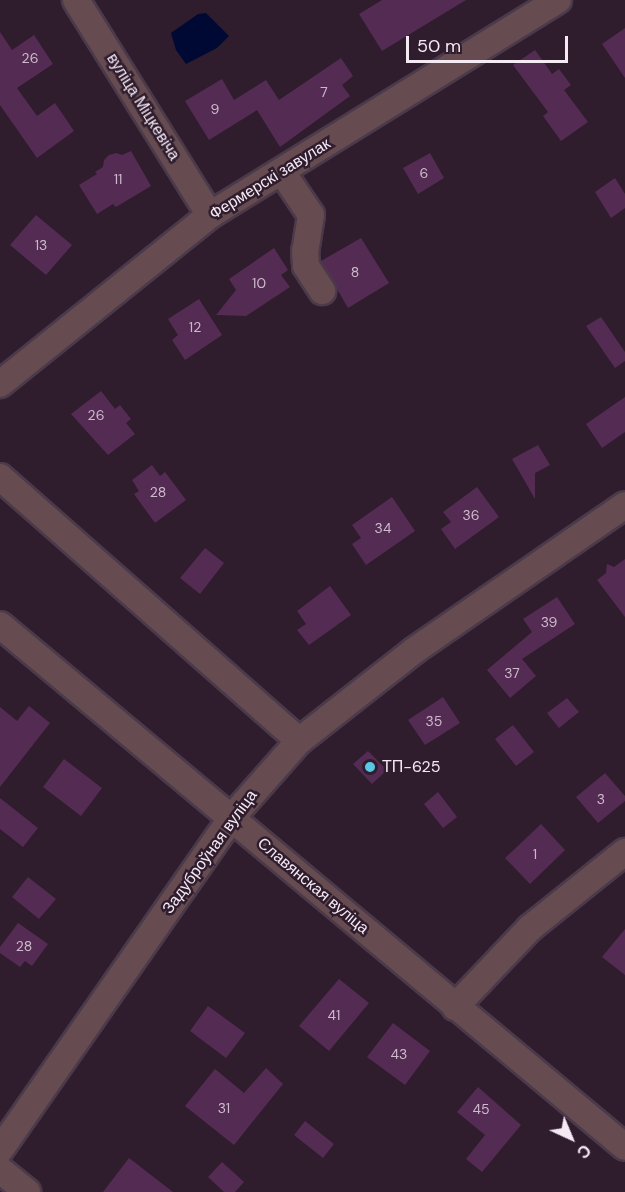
<!DOCTYPE html>
<html>
<head>
<meta charset="utf-8">
<style>
  body { margin:0 }
  #map { position:relative; width:625px; height:1192px; overflow:hidden; background:#2f1d2e; font-family:"DM Sans",sans-serif }
  div>[style] { position:absolute }
  [style*='--x'] { left:calc(var(--x)*1px); top:calc(var(--y)*1px); width:calc(var(--w)*1px); rotate:calc(var(--a)*1deg) }
  .water>* { inset:0; background:#000933 }
  .building>* { inset:0; background:#542b53 }
  .roads { filter:drop-shadow(2px 0 #4b3a4a) drop-shadow(-2px 0 #4b3a4a) drop-shadow(0 2px #4b3a4a) drop-shadow(0 -2px #4b3a4a) }
  .minor>* { height:26px; margin:-13px; padding:0 13px; transform-origin:13px; border-radius:13px; background:#664b50 }
  .dots>* { width:16px; height:16px; translate:-50% -50%; box-sizing:border-box; border:3px solid #2f1d2e; border-radius:50% }
  span { translate:-50% -50%; white-space:nowrap; text-align:center; line-height:1.15; -webkit-text-stroke:5px #2f1d2e; paint-order:stroke }
  .number-label { font-size:14px; color:#cdbacc }
  .number-label span { -webkit-text-stroke-width:0 }
  .street-label { font-size:16px; color:#f5e9f4 }
  .poi-label { font-size:16px; color:#f5e9f4 }
  .left { translate:0 -50%; text-align:left }
  .north { position:absolute; left:541px; top:1108px; width:60px; height:60px; -webkit-text-stroke:4px #2f1d2e; paint-order:stroke; rotate:136deg; font-size:16px; font-weight:700; line-height:24px; text-align:center; color:#f5e9f4 }
  .north::after { content:''; display:block; margin:auto; width:21px; height:27px; background:#f5e9f4; clip-path:polygon(50% 0,100% 100%,50% 72%,0 100%) }
  .scale { position:absolute; left:406px; top:36px; width:162px; height:27px; box-sizing:border-box; border:3px solid #f5e9f4; border-top:0; padding-left:8px; font-size:18px; line-height:21px; white-space:nowrap; color:#f5e9f4; -webkit-text-stroke:4px #2f1d2e; paint-order:stroke }
</style>
</head>
<body>
<div id="map">
  <div class="water">
    <i style="clip-path:polygon(206px 13px,229px 36px,217px 48px,186px 64px,176px 50px,171px 33px,198px 14px)"></i>
  </div>
  <div class="building">
    <i style="clip-path:polygon(382px 0,466px 0,382px 51px,359px 14px)"></i>
    <i style="clip-path:polygon(625px 28px,625px 78px,602px 44px)"></i>
    <i style="clip-path:polygon(0 32px,12px 50px,34px 35px,53px 64px,17px 88px,37px 116px,55px 103px,74px 131px,37px 158px,0 105px)"></i>
    <i style="clip-path:polygon(535px 50px,552px 74px,559px 69px,571px 85px,564px 90px,588px 122px,561px 141px,543px 116px,548px 112px,513px 65px)"></i>
    <i style="clip-path:polygon(341px 58px,353px 76px,342px 85px,350px 96px,280px 147px,257px 110px,209px 140px,185px 101px,222px 79px,234px 100px,266px 80px,279px 100px)"></i>
    <i style="clip-path:polygon(131px 151px,151px 186px,116px 207px,113px 204px,97px 214px,79px 185px,97px 174px,95px 172px,103px 167px,104px 160px,109px 155px,116px 153px,122px 155px)"></i>
    <i style="clip-path:polygon(430px 153px,444px 178px,418px 194px,403px 168px)"></i>
    <i style="clip-path:polygon(615px 178px,625px 194px,625px 208px,611px 218px,595px 192px)"></i>
    <i style="clip-path:polygon(36px 215px,72px 245px,46px 275px,10px 245px)"></i>
    <i style="clip-path:polygon(361px 238px,389px 283px,348px 308px,321px 261px)"></i>
    <i style="clip-path:polygon(274px 248px,288px 270px,281px 275px,290px 287px,246px 316px,216px 315px,236px 290px,229px 279px)"></i>
    <i style="clip-path:polygon(199px 299px,222px 335px,185px 360px,172px 340px,178px 335px,168px 319px)"></i>
    <i style="clip-path:polygon(601px 317px,625px 352px,625px 361px,615px 368px,586px 326px)"></i>
    <i style="clip-path:polygon(101px 391px,115px 409px,120px 405px,131px 419px,126px 423px,135px 434px,108px 455px,71px 414px)"></i>
    <i style="clip-path:polygon(625px 397px,625px 432px,602px 448px,586px 424px)"></i>
    <i style="clip-path:polygon(538px 445px,550px 465px,535px 473px,535px 499px,512px 459px)"></i>
    <i style="clip-path:polygon(152px 465px,160px 476px,165px 472px,186px 500px,155px 523px,134px 494px,139px 491px,132px 480px)"></i>
    <i style="clip-path:polygon(477px 487px,499px 517px,455px 549px,441px 529px,451px 522px,443px 512px)"></i>
    <i style="clip-path:polygon(392px 497px,415px 531px,366px 565px,352px 544px,361px 538px,352px 525px)"></i>
    <i style="clip-path:polygon(205px 548px,224px 563px,200px 594px,180px 578px)"></i>
    <i style="clip-path:polygon(625px 559px,625px 617px,597px 580px,606px 573px,607px 564px,614px 567px)"></i>
    <i style="clip-path:polygon(330px 586px,351px 615px,309px 645px,297px 630px,306px 624px,297px 611px)"></i>
    <i style="clip-path:polygon(557px 597px,575px 624px,522px 659px,536px 676px,510px 698px,487px 670px,532px 632px,523px 619px)"></i>
    <i style="clip-path:polygon(443px 697px,460px 723px,425px 745px,408px 720px)"></i>
    <i style="clip-path:polygon(567px 698px,579px 712px,559px 728px,547px 713px)"></i>
    <i style="clip-path:polygon(29px 706px,50px 723px,0 787px,0 707px,17px 721px)"></i>
    <i style="clip-path:polygon(513px 725px,534px 752px,516px 766px,495px 739px)"></i>
    <i style="clip-path:polygon(368px 751px,387px 770px,372px 784px,353px 764px)"></i>
    <i style="clip-path:polygon(64px 759px,102px 788px,81px 816px,43px 787px)"></i>
    <i style="clip-path:polygon(605px 773px,625px 796px,625px 801px,598px 823px,576px 797px)"></i>
    <i style="clip-path:polygon(438px 792px,457px 817px,443px 828px,424px 804px)"></i>
    <i style="clip-path:polygon(0 798px,38px 828px,23px 847px,0 829px)"></i>
    <i style="clip-path:polygon(541px 824px,565px 850px,530px 884px,505px 858px)"></i>
    <i style="clip-path:polygon(28px 877px,56px 899px,39px 919px,12px 897px)"></i>
    <i style="clip-path:polygon(18px 923px,48px 944px,32px 966px,25px 961px,20px 967px,0 953px,0 947px)"></i>
    <i style="clip-path:polygon(625px 929px,625px 975px,602px 957px)"></i>
    <i style="clip-path:polygon(339px 979px,369px 1003px,329px 1051px,299px 1026px)"></i>
    <i style="clip-path:polygon(208px 1006px,245px 1033px,226px 1058px,190px 1031px)"></i>
    <i style="clip-path:polygon(393px 1023px,430px 1051px,405px 1085px,367px 1057px)"></i>
    <i style="clip-path:polygon(266px 1068px,283px 1084px,234px 1145px,185px 1106px,215px 1069px,244px 1093px)"></i>
    <i style="clip-path:polygon(478px 1087px,521px 1125px,482px 1172px,466px 1159px,485px 1135px,457px 1112px)"></i>
    <i style="clip-path:polygon(305px 1121px,334px 1144px,323px 1158px,294px 1135px)"></i>
    <i style="clip-path:polygon(129px 1158px,173px 1192px,103px 1192px)"></i>
    <i style="clip-path:polygon(222px 1162px,244px 1182px,235px 1192px,224px 1192px,208px 1177px)"></i>
  </div>
  <div class="roads">
    <div class="minor">
      <i style="--x:76;--y:0;--w:253;--a:58.1"></i>
      <i style="--x:282;--y:172;--w:52;--a:56"></i>
      <i style="--x:311;--y:215;--w:36;--a:99"></i>
      <i style="--x:305;--y:251;--w:15;--a:86"></i>
      <i style="--x:306;--y:266;--w:30;--a:57"></i>
      <i style="--x:0;--y:384;--w:270;--a:-38.8"></i>
      <i style="--x:210;--y:215;--w:409;--a:-31.7"></i>
      <i style="--x:0;--y:477;--w:399;--a:41.4"></i>
      <i style="--x:0;--y:625;--w:814;--a:39.87"></i>
      <i style="--x:455;--y:1007;--w:109;--a:-46.5"></i>
      <i style="--x:530;--y:928;--w:122;--a:-38.7"></i>
      <i style="--x:0;--y:1150;--w:406;--a:-55.1"></i>
      <i style="--x:232;--y:817;--w:101;--a:-48.6"></i>
      <i style="--x:299;--y:741;--w:147;--a:-38.1"></i>
      <i style="--x:415;--y:650;--w:255;--a:-34.6"></i>
      <i style="--x:0;--y:1170;--w:35;--a:39"></i>
    </div>
  </div>
  <div class="dots">
    <i style="left:370px;top:767px;background:#59c8e5"></i>
  </div>
  <div class="number-label">
    <span style="left:30px;top:58px">26</span>
    <span style="left:324px;top:92px">7</span>
    <span style="left:215px;top:109px">9</span>
    <span style="left:424px;top:173px">6</span>
    <span style="left:118px;top:179px">11</span>
    <span style="left:41px;top:245px">13</span>
    <span style="left:355px;top:272px">8</span>
    <span style="left:259px;top:283px">10</span>
    <span style="left:195px;top:327px">12</span>
    <span style="left:96px;top:415px">26</span>
    <span style="left:158px;top:492px">28</span>
    <span style="left:471px;top:515px">36</span>
    <span style="left:383px;top:528px">34</span>
    <span style="left:549px;top:622px">39</span>
    <span style="left:512px;top:673px">37</span>
    <span style="left:434px;top:721px">35</span>
    <span style="left:601px;top:799px">3</span>
    <span style="left:535px;top:854px">1</span>
    <span style="left:24px;top:946px">28</span>
    <span style="left:334px;top:1015px">41</span>
    <span style="left:399px;top:1054px">43</span>
    <span style="left:224px;top:1108px">31</span>
    <span style="left:481px;top:1109px">45</span>
  </div>
  <div class="street-label">
    <span style="left:143px;top:107px;rotate:58deg">вуліца Міцкевіча</span>
    <span style="left:270px;top:179px;rotate:-32deg">Фермерскі завулак</span>
    <span style="left:210px;top:852px;rotate:-54deg">Задуброўная вуліца</span>
    <span style="left:313px;top:886px;rotate:40deg">Славянская вуліца</span>
  </div>
  <div class="poi-label">
    <span class="left" style="left:382px;top:767px">ТП-625</span>
  </div>
  <div class="north">С</div>
  <div class="scale">50 m</div>
</div>
</body>
</html>
